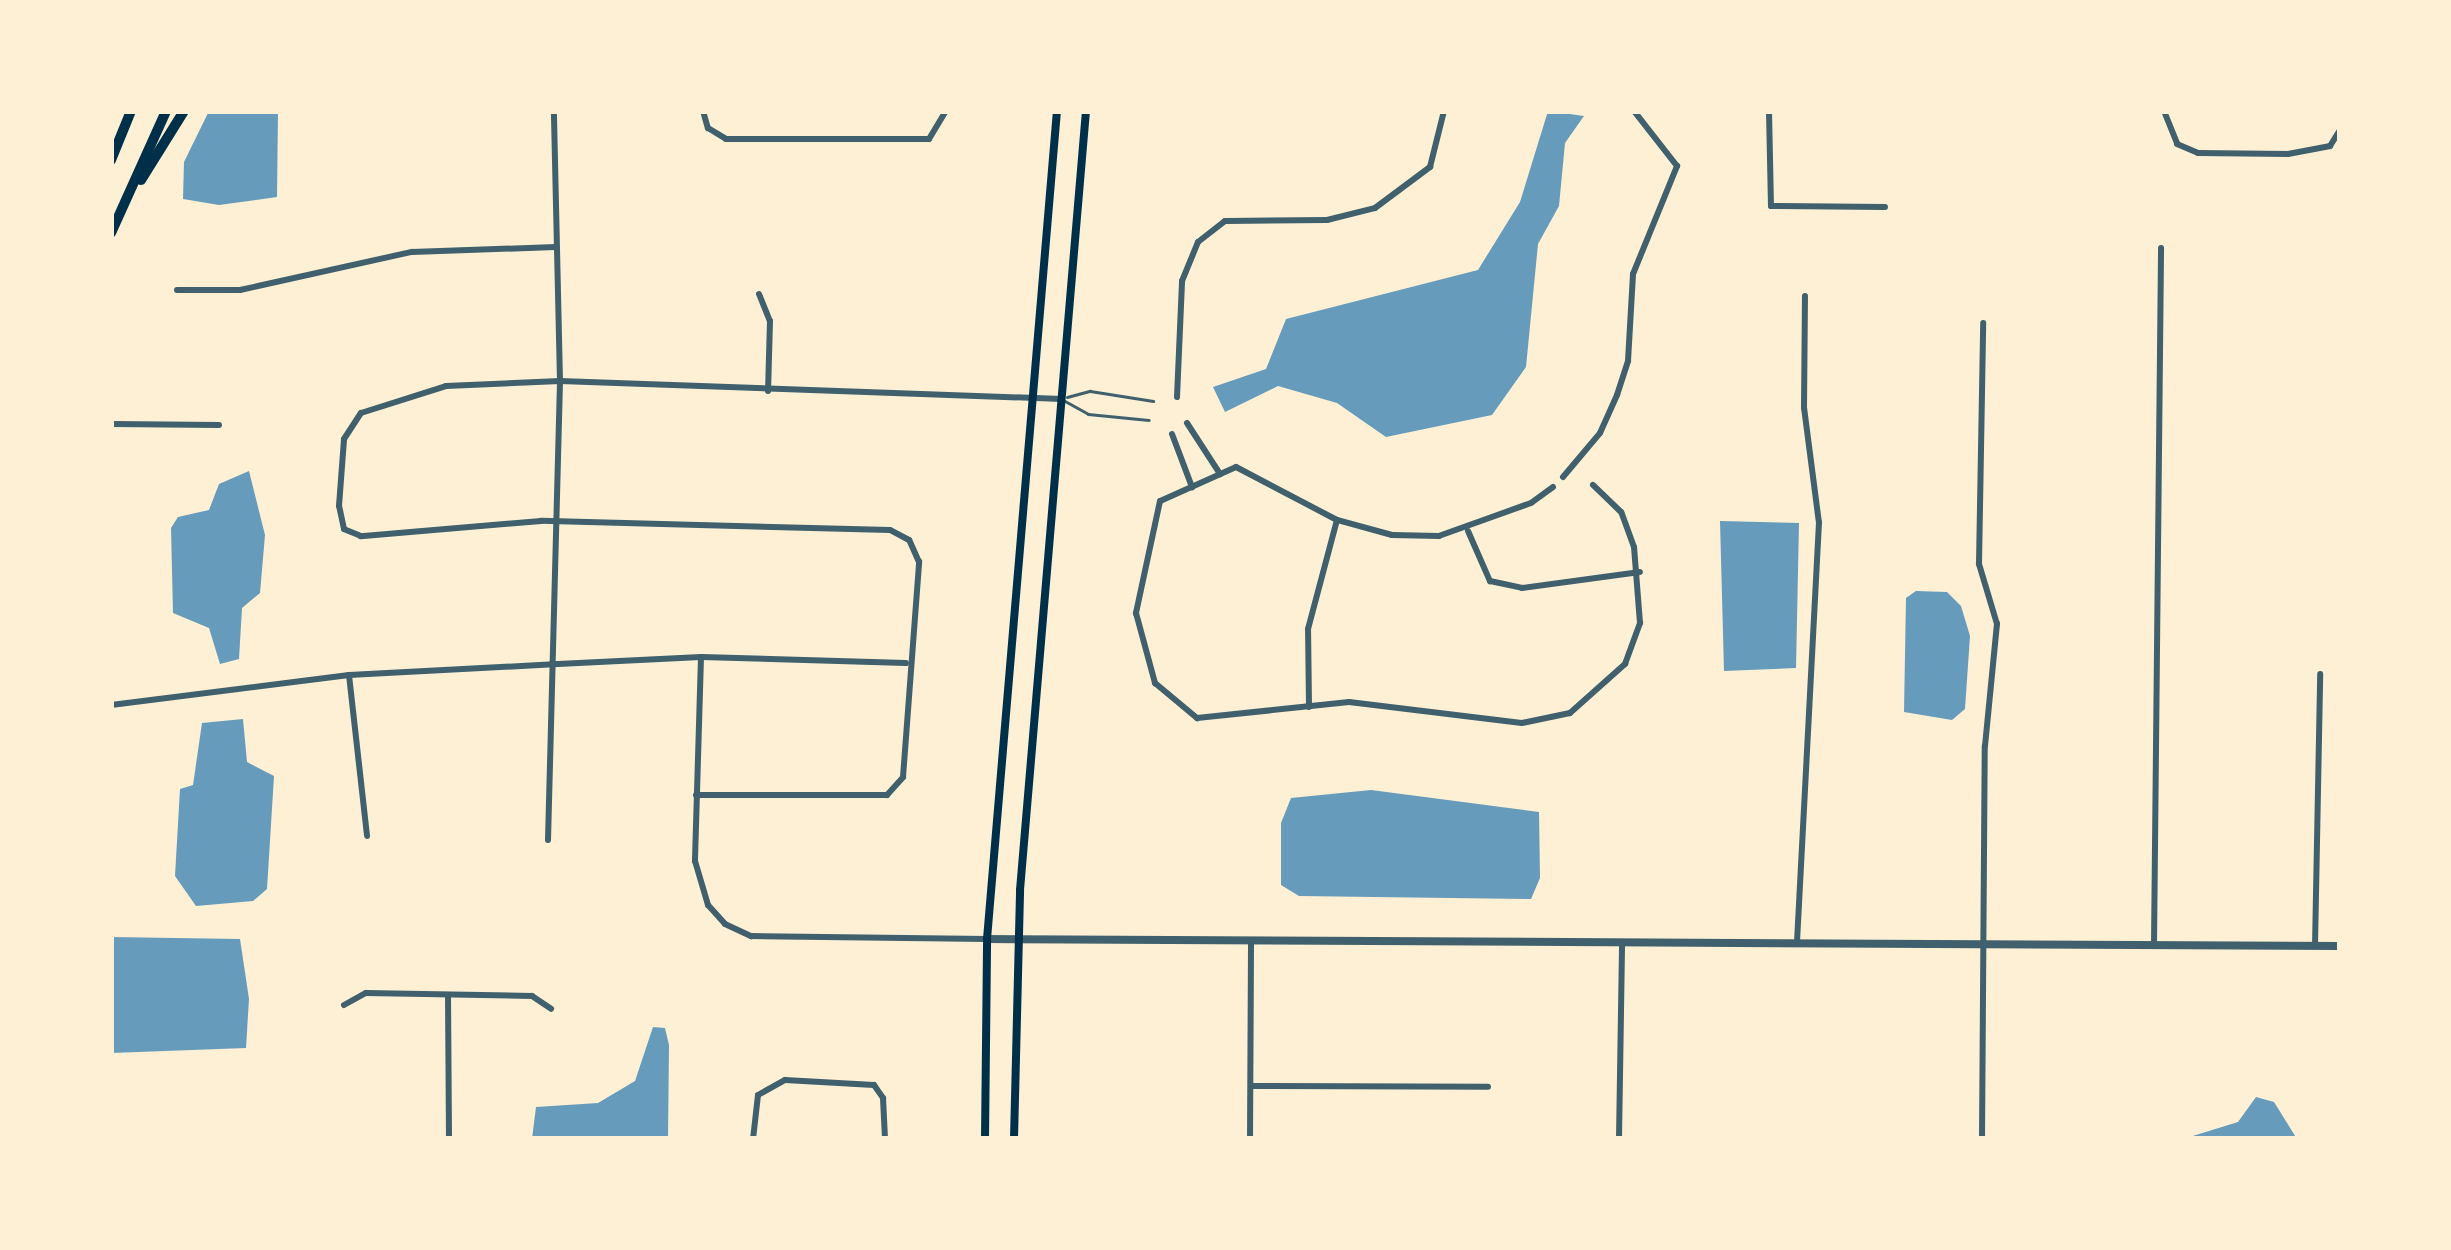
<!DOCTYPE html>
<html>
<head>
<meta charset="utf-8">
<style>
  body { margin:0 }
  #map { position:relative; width:2451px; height:1250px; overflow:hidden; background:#fdf0d5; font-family:"Space Grotesk",sans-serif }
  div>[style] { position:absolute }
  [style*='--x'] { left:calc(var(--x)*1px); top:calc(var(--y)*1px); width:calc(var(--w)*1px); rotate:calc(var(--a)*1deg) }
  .water>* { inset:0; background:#669bbc }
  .service>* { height:3px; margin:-1.5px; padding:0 1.5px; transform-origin:1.5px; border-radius:1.5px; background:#3f606c }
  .minor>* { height:6px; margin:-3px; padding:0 3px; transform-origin:3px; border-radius:3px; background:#3f606c }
  .tertiary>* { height:8px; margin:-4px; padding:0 4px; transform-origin:4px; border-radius:4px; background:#3f606c }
  .secondary>* { height:8px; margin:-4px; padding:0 4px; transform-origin:4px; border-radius:4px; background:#003049 }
  .motorway>* { height:10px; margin:-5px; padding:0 5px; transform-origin:5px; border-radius:5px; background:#003049 }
  span { translate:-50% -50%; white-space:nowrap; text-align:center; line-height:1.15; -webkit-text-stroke:10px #fdf0d5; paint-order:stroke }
  .frame { position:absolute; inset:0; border:114px solid #fdf0d5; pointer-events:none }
</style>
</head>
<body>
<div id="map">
  <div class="water">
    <i style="clip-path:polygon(209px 111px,278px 111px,277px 197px,219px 205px,183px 199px,184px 162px)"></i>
    <i style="clip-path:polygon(1548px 111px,1584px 116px,1565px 143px,1559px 206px,1538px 244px,1526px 367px,1492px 415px,1386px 437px,1337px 403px,1278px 386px,1225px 412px,1213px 387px,1266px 369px,1286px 319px,1478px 270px,1520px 202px)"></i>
    <i style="clip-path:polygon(249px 471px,265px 535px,260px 593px,242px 608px,239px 659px,220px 664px,209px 628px,173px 613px,171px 528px,178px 517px,209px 510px,219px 484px)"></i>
    <i style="clip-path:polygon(1720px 521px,1799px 523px,1796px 668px,1724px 671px)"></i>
    <i style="clip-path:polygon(1916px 591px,1947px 592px,1961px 606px,1970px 636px,1965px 709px,1952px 720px,1904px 712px,1906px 598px)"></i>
    <i style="clip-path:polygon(243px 719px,247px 762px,274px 776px,267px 889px,253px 901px,196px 906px,175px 876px,180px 789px,193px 785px,202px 723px)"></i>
    <i style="clip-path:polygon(1371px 790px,1539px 812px,1540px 878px,1531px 899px,1299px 896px,1281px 885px,1281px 823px,1291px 798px)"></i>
    <i style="clip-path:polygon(111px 937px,240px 939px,249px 999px,246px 1048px,111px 1053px)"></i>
    <i style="clip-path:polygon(653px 1027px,665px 1028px,669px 1045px,668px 1139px,532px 1139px,536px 1107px,598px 1103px,635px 1081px)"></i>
    <i style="clip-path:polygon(2256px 1097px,2274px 1102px,2297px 1139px,2183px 1139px,2238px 1122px)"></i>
  </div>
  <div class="service">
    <i style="--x:1067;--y:397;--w:24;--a:-15"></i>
    <i style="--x:1090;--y:391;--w:64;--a:9"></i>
    <i style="--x:1063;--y:400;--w:29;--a:29"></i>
    <i style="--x:1088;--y:414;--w:61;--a:5.6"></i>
  </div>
  <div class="minor">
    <i style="--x:703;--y:111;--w:18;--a:74"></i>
    <i style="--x:708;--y:128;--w:21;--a:31"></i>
    <i style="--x:726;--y:139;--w:203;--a:0"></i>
    <i style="--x:929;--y:139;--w:33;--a:-59"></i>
    <i style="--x:1769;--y:111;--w:95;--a:88.8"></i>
    <i style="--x:1771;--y:206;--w:114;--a:0.5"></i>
    <i style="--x:2164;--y:111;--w:35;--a:68"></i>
    <i style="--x:2177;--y:144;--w:23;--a:23"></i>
    <i style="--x:2198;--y:153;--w:90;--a:0.6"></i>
    <i style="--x:2288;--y:154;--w:43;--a:-10.8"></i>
    <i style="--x:2330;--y:146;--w:19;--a:-58"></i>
    <i style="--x:177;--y:290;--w:63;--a:0"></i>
    <i style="--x:240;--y:290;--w:176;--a:-12.5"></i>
    <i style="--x:412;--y:252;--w:144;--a:-2"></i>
    <i style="--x:759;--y:294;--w:29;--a:68"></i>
    <i style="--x:770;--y:321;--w:70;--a:91.6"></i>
    <i style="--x:1177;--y:397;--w:116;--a:-87.5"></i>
    <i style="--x:1182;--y:281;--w:42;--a:-67.7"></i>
    <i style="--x:1198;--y:242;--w:34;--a:-38"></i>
    <i style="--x:1225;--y:221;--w:102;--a:-0.6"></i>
    <i style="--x:1327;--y:220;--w:49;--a:-14"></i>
    <i style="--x:1375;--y:208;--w:69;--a:-36.7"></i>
    <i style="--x:1430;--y:167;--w:58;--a:-76"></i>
    <i style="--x:1187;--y:423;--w:61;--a:57.1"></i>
    <i style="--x:111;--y:424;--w:108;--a:0.5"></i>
    <i style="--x:1172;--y:434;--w:57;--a:69.3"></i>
    <i style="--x:1563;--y:477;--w:57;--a:-49.9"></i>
    <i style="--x:1600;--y:433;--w:42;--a:-65.9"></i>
    <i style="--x:1617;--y:395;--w:36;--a:-72"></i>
    <i style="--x:1628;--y:361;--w:87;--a:-86.7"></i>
    <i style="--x:1633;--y:274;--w:117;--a:-67.8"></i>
    <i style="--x:1677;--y:166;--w:70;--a:-128"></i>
    <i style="--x:1553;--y:487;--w:27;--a:144"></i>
    <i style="--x:1531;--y:503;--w:98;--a:160.3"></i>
    <i style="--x:1439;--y:536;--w:47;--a:-178.8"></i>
    <i style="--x:1392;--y:535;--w:57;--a:-164.7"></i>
    <i style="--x:1337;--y:520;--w:114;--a:-152.3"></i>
    <i style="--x:1236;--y:467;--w:83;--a:155.9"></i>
    <i style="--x:1160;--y:501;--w:115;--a:102.1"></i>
    <i style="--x:1136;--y:613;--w:73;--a:74.8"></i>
    <i style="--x:1155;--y:683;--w:55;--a:39.8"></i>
    <i style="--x:1197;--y:718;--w:153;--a:-6"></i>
    <i style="--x:1349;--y:702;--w:174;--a:6.9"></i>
    <i style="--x:1522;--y:723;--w:49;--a:-11.8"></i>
    <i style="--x:1570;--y:713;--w:74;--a:-41.7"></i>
    <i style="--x:1625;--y:664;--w:44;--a:-69.9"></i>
    <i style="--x:1640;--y:623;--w:76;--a:-94.5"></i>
    <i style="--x:1634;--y:547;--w:37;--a:-110"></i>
    <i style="--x:1621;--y:512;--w:39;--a:-136"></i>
    <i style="--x:1468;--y:531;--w:55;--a:66.3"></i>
    <i style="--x:1490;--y:581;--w:33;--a:12"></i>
    <i style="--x:1522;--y:588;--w:119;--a:-7.7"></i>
    <i style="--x:701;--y:657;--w:204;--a:91.7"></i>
    <i style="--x:695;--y:861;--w:46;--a:73.5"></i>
    <i style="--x:708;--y:905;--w:25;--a:48"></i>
    <i style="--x:725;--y:924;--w:29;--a:25"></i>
    <i style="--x:751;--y:936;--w:236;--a:0.7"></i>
    <i style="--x:349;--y:675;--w:162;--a:83.6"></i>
    <i style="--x:111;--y:705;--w:240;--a:-7.2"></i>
    <i style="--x:349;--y:675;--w:209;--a:-3"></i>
    <i style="--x:558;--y:664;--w:143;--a:-2.8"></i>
    <i style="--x:701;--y:657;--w:205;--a:1.7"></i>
    <i style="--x:1309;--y:707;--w:78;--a:-90.7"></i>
    <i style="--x:1308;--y:629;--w:113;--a:-75.1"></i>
    <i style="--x:696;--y:795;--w:191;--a:0"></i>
    <i style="--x:887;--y:795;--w:24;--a:-48"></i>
    <i style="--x:903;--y:777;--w:216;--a:-85.7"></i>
    <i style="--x:919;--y:562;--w:24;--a:-114"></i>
    <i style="--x:909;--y:540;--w:21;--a:-152"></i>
    <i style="--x:890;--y:530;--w:349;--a:-178.5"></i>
    <i style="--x:541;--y:521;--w:181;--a:175.2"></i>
    <i style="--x:361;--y:536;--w:18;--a:-158"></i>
    <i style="--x:344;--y:529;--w:24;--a:-102"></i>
    <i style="--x:339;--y:506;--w:67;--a:-85.7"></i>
    <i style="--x:344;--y:439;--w:31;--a:-57"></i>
    <i style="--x:361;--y:413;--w:89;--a:-17.6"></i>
    <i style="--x:446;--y:386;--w:114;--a:-2.5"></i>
    <i style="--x:560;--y:381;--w:502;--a:2.05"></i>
    <i style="--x:548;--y:840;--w:459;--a:-88.5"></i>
    <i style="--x:560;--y:381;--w:270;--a:-91.3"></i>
    <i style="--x:1797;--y:942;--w:420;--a:-87"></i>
    <i style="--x:1819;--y:523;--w:116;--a:-97.4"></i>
    <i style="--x:1804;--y:408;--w:112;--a:-89.5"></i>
    <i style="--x:2154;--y:945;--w:697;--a:-89.42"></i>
    <i style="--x:2315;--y:946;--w:272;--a:-88.9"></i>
    <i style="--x:448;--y:995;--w:144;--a:89.6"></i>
    <i style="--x:344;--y:1005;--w:25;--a:-29"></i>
    <i style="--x:366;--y:993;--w:166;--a:1"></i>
    <i style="--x:532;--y:996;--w:23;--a:34"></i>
    <i style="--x:1251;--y:1086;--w:237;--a:0.2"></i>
    <i style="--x:753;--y:1139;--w:44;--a:-83.5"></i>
    <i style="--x:758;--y:1095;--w:31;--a:-29"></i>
    <i style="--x:785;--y:1080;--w:89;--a:3.2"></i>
    <i style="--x:874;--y:1085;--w:16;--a:55"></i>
    <i style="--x:883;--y:1098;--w:41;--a:87.2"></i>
    <i style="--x:1250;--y:1139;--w:199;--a:-89.7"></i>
    <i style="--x:1619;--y:1139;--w:197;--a:-89.1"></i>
    <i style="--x:1982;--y:1139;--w:393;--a:-89.6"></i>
    <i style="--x:1985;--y:746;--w:123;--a:-84.4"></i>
    <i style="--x:1997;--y:624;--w:63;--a:-106.7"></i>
    <i style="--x:1979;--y:564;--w:241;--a:-89"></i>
  </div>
  <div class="tertiary">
    <i style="--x:987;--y:939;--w:1353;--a:0.3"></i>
  </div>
  <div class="secondary">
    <i style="--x:985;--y:1139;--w:200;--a:-89.4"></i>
    <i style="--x:987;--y:939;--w:831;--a:-85.17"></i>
    <i style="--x:1014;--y:1139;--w:249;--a:-88.6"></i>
    <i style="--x:1020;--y:890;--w:782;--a:-85.16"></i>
  </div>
  <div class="motorway">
    <i style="--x:111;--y:160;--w:53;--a:-67.8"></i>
    <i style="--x:141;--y:180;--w:81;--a:-58.1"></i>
    <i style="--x:111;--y:233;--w:134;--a:-65.7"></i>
  </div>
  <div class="frame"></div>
</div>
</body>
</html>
